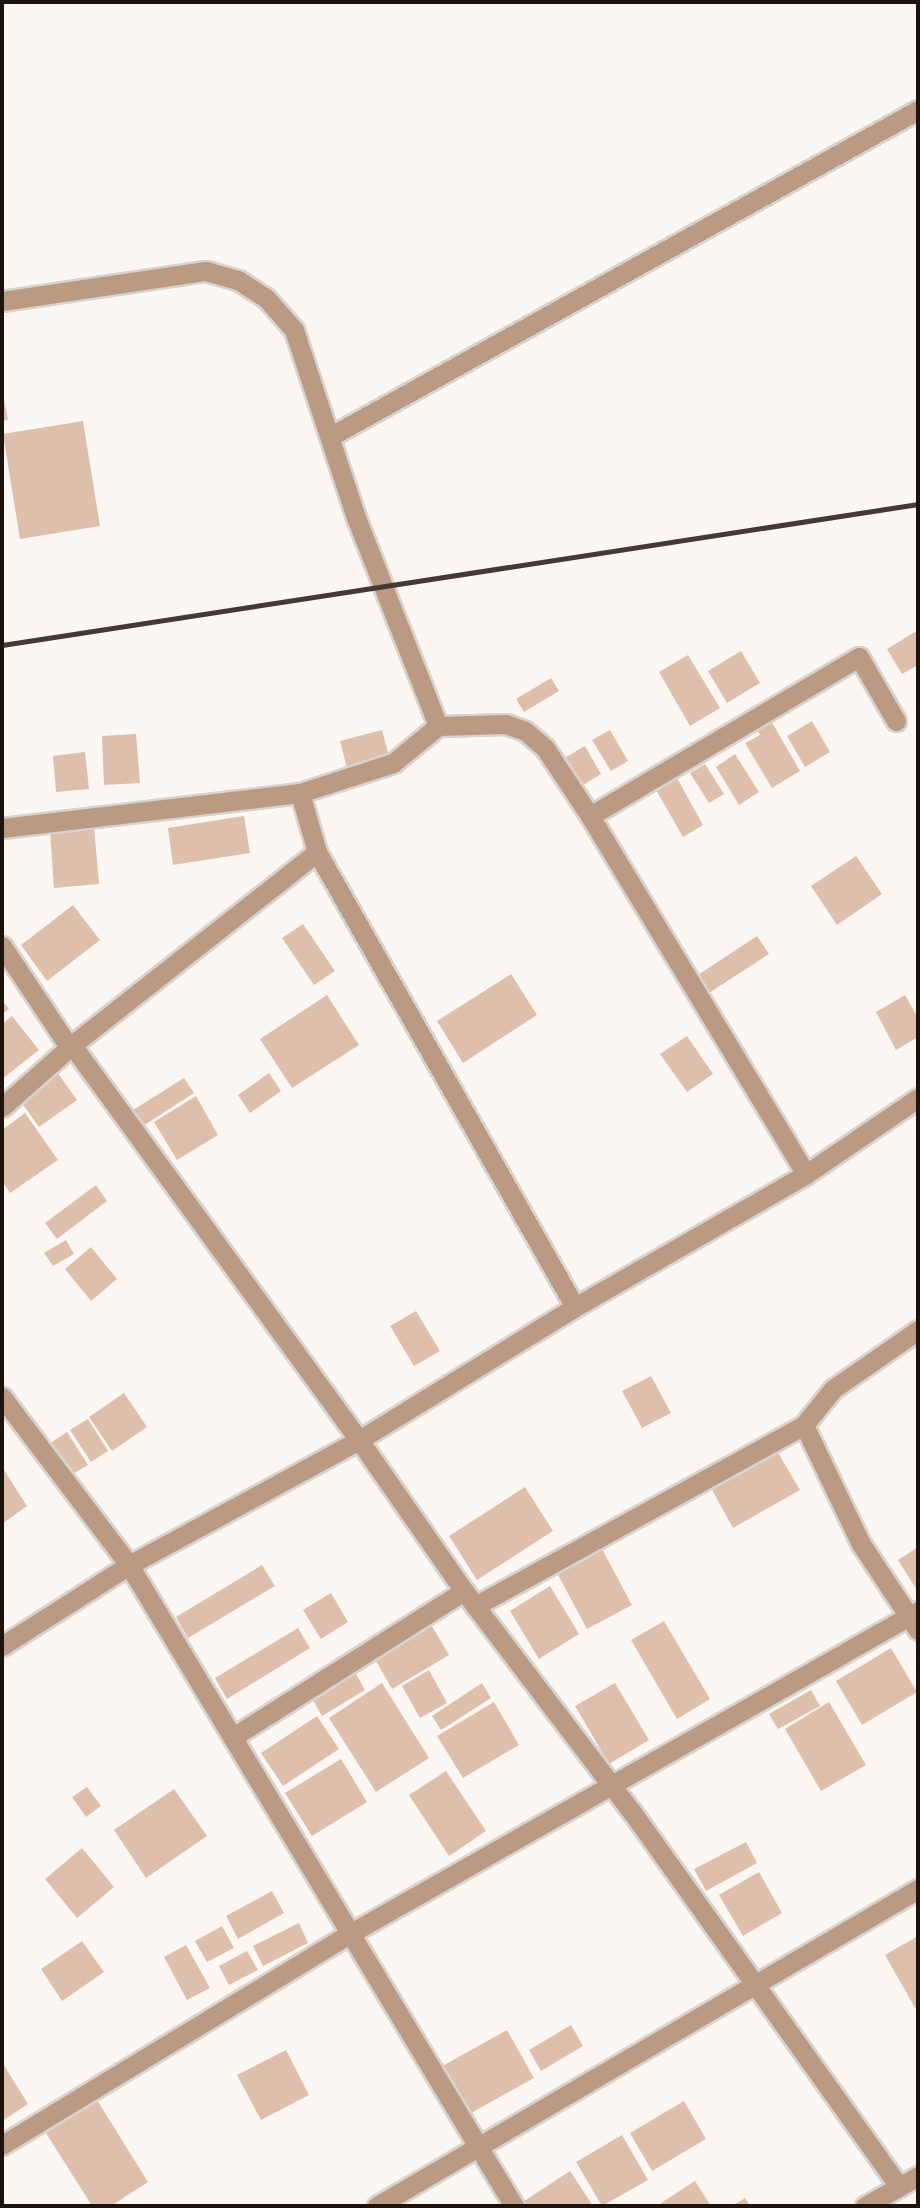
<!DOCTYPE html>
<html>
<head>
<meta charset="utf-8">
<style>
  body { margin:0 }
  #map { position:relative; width:920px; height:2208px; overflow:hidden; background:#fdf7f3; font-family:Commissioner,sans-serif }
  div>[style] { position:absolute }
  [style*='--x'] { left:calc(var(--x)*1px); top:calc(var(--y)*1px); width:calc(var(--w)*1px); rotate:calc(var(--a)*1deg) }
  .building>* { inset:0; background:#ddbfab }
  .roads { filter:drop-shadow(2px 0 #d9d3ce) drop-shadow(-2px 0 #d9d3ce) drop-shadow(0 2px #d9d3ce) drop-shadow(0 -2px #d9d3ce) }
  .minor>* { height:19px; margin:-9.5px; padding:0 9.5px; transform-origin:9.5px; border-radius:9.5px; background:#bb9a84 }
  .rail>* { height:5px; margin:-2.5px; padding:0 2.5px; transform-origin:2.5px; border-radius:2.5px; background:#433a33 }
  span { translate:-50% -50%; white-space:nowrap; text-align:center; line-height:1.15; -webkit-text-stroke:5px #fff; paint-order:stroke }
  .frame { position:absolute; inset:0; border:4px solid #1d130c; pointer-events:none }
</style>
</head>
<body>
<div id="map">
  <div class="building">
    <i style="clip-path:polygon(2px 390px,8px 420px,2px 421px)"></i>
    <i style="clip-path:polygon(83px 421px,100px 526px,20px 539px,3px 434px)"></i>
    <i style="clip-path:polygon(918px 630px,918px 665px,902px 674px,887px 649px)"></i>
    <i style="clip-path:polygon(741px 651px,760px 683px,727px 703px,708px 671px)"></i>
    <i style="clip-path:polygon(688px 655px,720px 708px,690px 726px,659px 672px)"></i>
    <i style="clip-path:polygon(551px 678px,559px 691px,524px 712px,516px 699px)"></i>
    <i style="clip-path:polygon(770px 719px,800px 771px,772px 788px,745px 743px,760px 735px,756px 728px)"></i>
    <i style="clip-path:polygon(812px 721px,830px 752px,805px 767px,787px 736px)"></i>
    <i style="clip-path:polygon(382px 730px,389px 756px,347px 768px,340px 741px)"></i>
    <i style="clip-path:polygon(610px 730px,628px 761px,611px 771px,592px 740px)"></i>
    <i style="clip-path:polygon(136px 734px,140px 783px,104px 785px,102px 736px)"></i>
    <i style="clip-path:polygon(585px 746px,601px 774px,583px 785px,566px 757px)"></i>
    <i style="clip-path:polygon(85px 752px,89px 789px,56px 792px,53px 756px)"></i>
    <i style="clip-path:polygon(735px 754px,759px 792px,739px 805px,716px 767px)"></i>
    <i style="clip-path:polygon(705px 764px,724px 794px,709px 803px,690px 773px)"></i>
    <i style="clip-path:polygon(677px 778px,703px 825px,683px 837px,656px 790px)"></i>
    <i style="clip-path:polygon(244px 816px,250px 853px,173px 865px,168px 828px)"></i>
    <i style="clip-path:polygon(94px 827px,99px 884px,54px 888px,50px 831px)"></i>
    <i style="clip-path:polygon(856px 856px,882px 894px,837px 925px,811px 886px)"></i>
    <i style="clip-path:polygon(73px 905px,100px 940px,47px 981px,21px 945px)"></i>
    <i style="clip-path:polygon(303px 924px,335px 971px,314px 985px,282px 938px)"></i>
    <i style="clip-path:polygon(757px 936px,769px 954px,709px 993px,698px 975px)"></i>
    <i style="clip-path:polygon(511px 974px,537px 1015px,463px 1063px,437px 1021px)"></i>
    <i style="clip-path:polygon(327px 995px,359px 1045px,292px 1088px,260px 1039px)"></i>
    <i style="clip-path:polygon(905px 995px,918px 1018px,918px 1037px,896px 1050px,876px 1012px)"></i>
    <i style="clip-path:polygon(2px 1000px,9px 1009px,2px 1014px)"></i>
    <i style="clip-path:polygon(12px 1016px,39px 1050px,2px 1079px,2px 1024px)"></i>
    <i style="clip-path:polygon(687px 1036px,713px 1074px,687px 1092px,660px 1054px)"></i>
    <i style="clip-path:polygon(57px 1072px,77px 1100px,39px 1127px,19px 1099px)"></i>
    <i style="clip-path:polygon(269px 1073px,281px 1091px,250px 1113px,238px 1095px)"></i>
    <i style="clip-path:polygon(184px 1078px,194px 1093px,143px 1126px,133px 1110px)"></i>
    <i style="clip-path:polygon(196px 1096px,218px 1135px,177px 1160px,154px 1122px)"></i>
    <i style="clip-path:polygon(25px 1113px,58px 1160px,10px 1193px,2px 1181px,2px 1130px)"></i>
    <i style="clip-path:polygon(96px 1185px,107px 1201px,57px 1239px,45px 1223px)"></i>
    <i style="clip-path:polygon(66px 1240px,74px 1254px,53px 1266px,44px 1253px)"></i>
    <i style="clip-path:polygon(91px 1247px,117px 1279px,91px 1301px,65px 1269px)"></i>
    <i style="clip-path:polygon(416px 1311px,440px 1351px,414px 1366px,390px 1326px)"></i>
    <i style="clip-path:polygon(651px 1376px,671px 1413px,642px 1428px,622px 1391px)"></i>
    <i style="clip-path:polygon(124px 1393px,147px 1427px,112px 1451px,89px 1417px)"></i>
    <i style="clip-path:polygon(88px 1419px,108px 1451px,91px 1462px,70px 1430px)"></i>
    <i style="clip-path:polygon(67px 1432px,88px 1465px,69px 1476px,49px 1444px)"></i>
    <i style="clip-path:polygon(777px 1451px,800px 1490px,733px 1528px,711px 1488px)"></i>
    <i style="clip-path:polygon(2px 1467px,27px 1506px,2px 1524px)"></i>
    <i style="clip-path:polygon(525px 1487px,553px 1531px,477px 1580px,449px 1536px)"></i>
    <i style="clip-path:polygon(918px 1547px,918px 1592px,898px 1560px)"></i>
    <i style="clip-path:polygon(602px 1549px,632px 1605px,587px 1629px,557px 1573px)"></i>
    <i style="clip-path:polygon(262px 1565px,275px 1586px,188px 1638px,176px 1617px)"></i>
    <i style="clip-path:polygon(550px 1586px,579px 1634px,539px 1659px,510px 1611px)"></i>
    <i style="clip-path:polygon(331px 1593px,348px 1622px,321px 1639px,303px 1610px)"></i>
    <i style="clip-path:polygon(429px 1621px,449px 1655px,392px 1689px,372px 1654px)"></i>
    <i style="clip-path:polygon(664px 1621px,710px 1699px,677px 1719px,631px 1640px)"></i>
    <i style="clip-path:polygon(298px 1628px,310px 1648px,227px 1699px,215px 1678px)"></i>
    <i style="clip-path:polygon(891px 1648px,917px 1692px,862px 1725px,836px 1681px)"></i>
    <i style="clip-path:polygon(352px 1667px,365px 1690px,322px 1716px,309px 1693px)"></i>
    <i style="clip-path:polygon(429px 1670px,447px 1703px,420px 1718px,402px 1686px)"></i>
    <i style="clip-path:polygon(382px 1683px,429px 1758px,376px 1792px,329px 1718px)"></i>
    <i style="clip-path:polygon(482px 1683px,491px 1698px,441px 1730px,432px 1716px)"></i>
    <i style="clip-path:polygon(615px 1683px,649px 1740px,609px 1764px,575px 1706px)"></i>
    <i style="clip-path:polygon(811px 1690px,820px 1706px,778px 1729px,769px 1714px)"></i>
    <i style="clip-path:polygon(494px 1702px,519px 1745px,463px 1778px,437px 1736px)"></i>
    <i style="clip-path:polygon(829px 1702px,866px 1765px,821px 1791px,785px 1729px)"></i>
    <i style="clip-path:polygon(317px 1716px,339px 1749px,283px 1786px,261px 1753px)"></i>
    <i style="clip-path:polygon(341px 1759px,367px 1802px,312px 1836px,285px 1793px)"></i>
    <i style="clip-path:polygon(446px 1771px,486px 1831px,449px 1856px,409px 1795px)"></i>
    <i style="clip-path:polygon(87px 1787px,101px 1806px,86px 1817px,72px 1797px)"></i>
    <i style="clip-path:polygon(174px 1789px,207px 1836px,146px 1878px,114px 1830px)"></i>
    <i style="clip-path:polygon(746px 1842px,757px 1863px,706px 1891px,694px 1869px)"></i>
    <i style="clip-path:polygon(82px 1848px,114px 1887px,77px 1918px,45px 1879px)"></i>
    <i style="clip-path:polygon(759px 1872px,782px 1913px,743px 1936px,719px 1895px)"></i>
    <i style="clip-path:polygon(272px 1891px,284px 1913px,238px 1939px,226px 1916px)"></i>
    <i style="clip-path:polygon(299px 1923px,308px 1943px,263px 1966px,253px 1946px)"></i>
    <i style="clip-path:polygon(222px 1926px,234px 1948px,207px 1962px,195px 1941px)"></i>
    <i style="clip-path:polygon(918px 1936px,918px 2013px,885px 1955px)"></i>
    <i style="clip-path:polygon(82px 1941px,104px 1972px,62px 2001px,41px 1969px)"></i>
    <i style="clip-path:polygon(186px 1945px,210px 1988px,187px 2000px,164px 1957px)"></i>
    <i style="clip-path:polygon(247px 1951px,258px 1970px,229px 1985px,219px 1966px)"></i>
    <i style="clip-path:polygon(571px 2025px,583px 2046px,541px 2071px,529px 2050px)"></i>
    <i style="clip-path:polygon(507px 2030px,534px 2078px,464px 2117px,437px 2069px)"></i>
    <i style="clip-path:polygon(286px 2050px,309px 2095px,261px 2120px,237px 2075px)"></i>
    <i style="clip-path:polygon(2px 2062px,28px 2104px,2px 2121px)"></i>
    <i style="clip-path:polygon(97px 2100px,148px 2182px,111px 2206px,92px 2206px,46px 2133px)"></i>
    <i style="clip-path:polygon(684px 2101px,706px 2139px,652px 2171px,630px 2133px)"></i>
    <i style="clip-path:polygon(622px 2135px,648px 2180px,602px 2206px,576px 2162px)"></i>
    <i style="clip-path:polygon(570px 2171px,593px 2206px,523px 2206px,521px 2203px)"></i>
    <i style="clip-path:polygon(695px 2181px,711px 2206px,663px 2206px,661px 2203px)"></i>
    <i style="clip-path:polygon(745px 2198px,750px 2206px,732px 2206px)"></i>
  </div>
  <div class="roads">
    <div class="minor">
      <i style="--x:2;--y:301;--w:206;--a:-8.4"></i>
      <i style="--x:206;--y:271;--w:33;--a:16"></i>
      <i style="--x:238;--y:280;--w:33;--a:33"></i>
      <i style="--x:266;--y:298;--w:43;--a:48.8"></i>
      <i style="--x:294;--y:330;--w:200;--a:71.7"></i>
      <i style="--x:357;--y:520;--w:221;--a:68.5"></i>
      <i style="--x:331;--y:436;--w:671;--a:-29.05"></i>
      <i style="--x:300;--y:793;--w:61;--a:73.9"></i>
      <i style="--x:317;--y:852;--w:523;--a:60.45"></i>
      <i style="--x:590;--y:816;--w:312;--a:-30.6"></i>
      <i style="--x:859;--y:657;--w:74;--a:60"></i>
      <i style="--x:2;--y:828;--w:300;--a:-6.7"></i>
      <i style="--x:300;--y:793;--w:98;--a:-17.9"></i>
      <i style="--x:393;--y:763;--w:58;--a:-39.4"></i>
      <i style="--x:438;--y:726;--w:68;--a:-1.7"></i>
      <i style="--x:506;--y:724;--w:20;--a:20"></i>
      <i style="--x:525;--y:731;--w:26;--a:40"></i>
      <i style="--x:545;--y:748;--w:82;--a:56.5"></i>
      <i style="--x:590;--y:816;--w:418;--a:58.9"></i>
      <i style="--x:2;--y:946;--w:121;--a:56.4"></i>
      <i style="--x:72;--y:1045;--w:312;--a:-38.2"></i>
      <i style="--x:2;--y:1107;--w:94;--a:-41.5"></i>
      <i style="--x:72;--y:1045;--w:488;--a:54"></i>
      <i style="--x:359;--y:1440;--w:184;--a:55.2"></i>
      <i style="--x:464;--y:1591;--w:278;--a:52.8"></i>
      <i style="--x:632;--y:1812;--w:460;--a:54.5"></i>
      <i style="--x:918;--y:1330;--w:103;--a:145.2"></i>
      <i style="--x:833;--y:1389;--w:46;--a:128.9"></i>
      <i style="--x:804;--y:1425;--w:132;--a:64.4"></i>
      <i style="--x:861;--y:1544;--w:103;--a:56.5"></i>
      <i style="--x:2;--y:1397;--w:211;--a:52.9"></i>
      <i style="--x:129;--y:1565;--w:748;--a:59.01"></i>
      <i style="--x:475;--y:1606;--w:376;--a:-28.8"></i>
      <i style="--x:2;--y:1646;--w:151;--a:-32.5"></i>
      <i style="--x:129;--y:1565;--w:262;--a:-28.5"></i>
      <i style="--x:359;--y:1440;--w:254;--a:-31.6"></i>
      <i style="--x:575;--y:1307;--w:267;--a:-29.9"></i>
      <i style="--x:806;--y:1174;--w:135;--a:-34.2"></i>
      <i style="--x:233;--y:1737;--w:273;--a:-32.3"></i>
      <i style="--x:2;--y:2145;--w:408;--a:-31.3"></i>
      <i style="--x:351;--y:1933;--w:652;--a:-29.59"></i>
      <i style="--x:377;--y:2206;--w:627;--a:-30.37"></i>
      <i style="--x:865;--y:2206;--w:61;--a:-29.5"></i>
    </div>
  </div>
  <div class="rail">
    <i style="--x:2;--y:645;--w:927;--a:-8.75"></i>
  </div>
  <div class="frame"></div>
</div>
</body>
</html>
